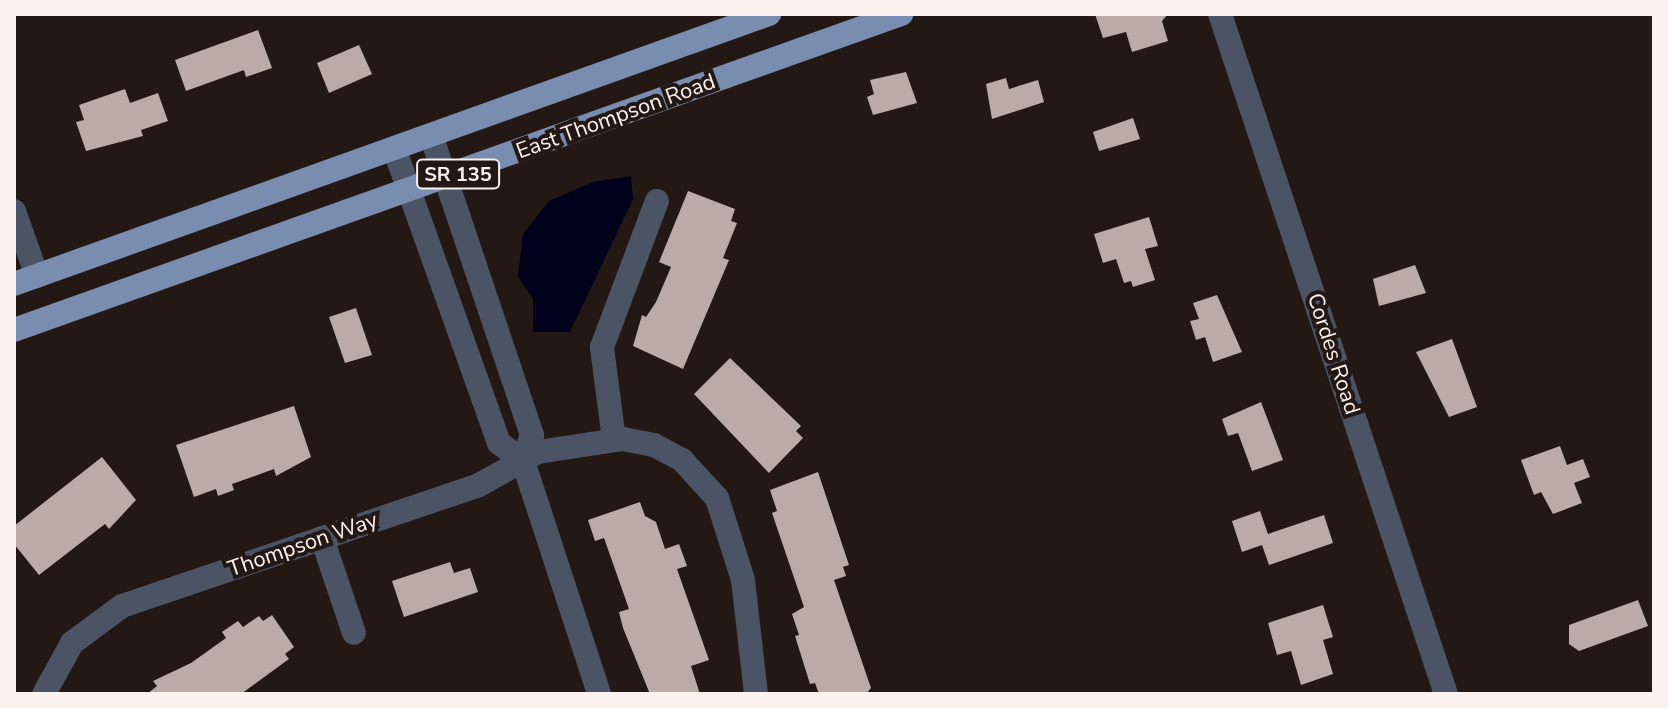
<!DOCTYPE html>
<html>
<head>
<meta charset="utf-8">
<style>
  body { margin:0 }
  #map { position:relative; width:1668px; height:708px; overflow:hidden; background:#231814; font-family:"Nunito Sans",sans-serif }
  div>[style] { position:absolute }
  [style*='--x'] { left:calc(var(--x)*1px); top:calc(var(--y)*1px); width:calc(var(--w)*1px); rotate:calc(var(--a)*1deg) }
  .water>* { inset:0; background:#00011a }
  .building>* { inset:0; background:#baaba6 }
  .minor>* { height:24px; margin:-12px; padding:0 12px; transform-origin:12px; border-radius:12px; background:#4a5464 }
  .major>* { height:24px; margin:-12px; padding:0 12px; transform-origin:12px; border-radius:12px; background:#788daf }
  span { translate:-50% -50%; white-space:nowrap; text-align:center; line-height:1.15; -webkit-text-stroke:8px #231814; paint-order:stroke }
  .shield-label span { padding:2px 6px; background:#231814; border:2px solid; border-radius:6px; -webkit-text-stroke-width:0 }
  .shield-label { font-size:20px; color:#fbf2f0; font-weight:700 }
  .street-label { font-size:22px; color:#fbf2f0 }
  .frame { position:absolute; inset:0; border:16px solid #fbf2f0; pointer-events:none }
</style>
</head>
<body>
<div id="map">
  <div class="water">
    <i style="clip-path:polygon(631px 176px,633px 199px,570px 332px,533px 332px,533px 299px,518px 276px,523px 234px,549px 201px,593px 182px)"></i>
  </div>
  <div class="building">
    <i style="clip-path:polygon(1095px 14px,1168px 14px,1162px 21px,1168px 41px,1132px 52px,1126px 32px,1103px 38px)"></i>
    <i style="clip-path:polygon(258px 30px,272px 68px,246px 77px,244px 70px,186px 91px,175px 60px)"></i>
    <i style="clip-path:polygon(359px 45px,372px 74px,329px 93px,317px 63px)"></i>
    <i style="clip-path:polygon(906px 72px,917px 103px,873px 115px,867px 97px,874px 94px,870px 80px)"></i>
    <i style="clip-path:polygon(1006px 78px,1009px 89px,1038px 80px,1044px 102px,992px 119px,986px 84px)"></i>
    <i style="clip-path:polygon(125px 89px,130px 103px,158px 93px,168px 121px,141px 130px,143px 136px,86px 151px,76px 122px,84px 120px,79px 105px)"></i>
    <i style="clip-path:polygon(1133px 118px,1140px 139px,1099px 151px,1093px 132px)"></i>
    <i style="clip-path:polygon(688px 191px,735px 209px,731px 221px,737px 223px,723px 258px,729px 260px,683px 369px,633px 346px,642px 315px,646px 317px,656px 302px,671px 267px,659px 262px)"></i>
    <i style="clip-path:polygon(1149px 217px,1158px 246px,1145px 249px,1155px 280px,1133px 287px,1131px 281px,1124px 283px,1116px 259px,1103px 263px,1094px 234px)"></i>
    <i style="clip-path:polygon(1415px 265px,1426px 293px,1379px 306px,1373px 279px)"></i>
    <i style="clip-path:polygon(1217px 295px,1242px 352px,1213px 362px,1205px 337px,1196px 340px,1190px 321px,1199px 319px,1193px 303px)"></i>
    <i style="clip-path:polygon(356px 308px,372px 355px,345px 363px,329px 317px)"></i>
    <i style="clip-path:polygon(1452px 339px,1477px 407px,1449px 417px,1416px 352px)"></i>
    <i style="clip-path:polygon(730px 358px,801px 426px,796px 431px,803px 438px,769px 473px,694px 394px)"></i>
    <i style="clip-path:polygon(1261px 402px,1283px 460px,1252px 471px,1238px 433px,1228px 436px,1222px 419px)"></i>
    <i style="clip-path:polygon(294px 406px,311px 457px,276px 476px,274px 469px,232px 484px,234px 490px,218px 496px,216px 489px,194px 497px,176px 445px)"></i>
    <i style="clip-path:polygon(1560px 446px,1567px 465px,1583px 459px,1590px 477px,1574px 483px,1582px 503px,1553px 514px,1541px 492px,1534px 495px,1521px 460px)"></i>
    <i style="clip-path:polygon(102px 457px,136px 500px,109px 529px,105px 524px,39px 575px,14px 544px,14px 526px)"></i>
    <i style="clip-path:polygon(818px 472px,849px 565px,843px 567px,846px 576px,834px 580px,871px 688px,866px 694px,819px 694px,815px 683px,810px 684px,795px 636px,799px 635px,792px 614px,804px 607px,772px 513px,777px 511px,770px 490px)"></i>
    <i style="clip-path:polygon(640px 502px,645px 516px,656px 522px,665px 549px,679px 544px,687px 566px,677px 569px,709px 660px,691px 666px,700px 694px,650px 694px,623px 628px,619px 612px,629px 609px,604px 538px,595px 541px,588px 520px)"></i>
    <i style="clip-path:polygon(1260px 511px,1268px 534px,1324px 515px,1333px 543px,1269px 565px,1262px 545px,1242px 552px,1232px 521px)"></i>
    <i style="clip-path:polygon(450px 562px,454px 573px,470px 568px,478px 592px,404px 617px,392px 581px)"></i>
    <i style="clip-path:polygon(1638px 600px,1648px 626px,1579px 651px,1569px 644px,1569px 625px)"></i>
    <i style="clip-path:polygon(1323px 605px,1333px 637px,1323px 640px,1333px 674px,1301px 685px,1291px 651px,1277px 655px,1268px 623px)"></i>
    <i style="clip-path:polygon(272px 615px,294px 647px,285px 654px,289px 659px,241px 694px,147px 694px,157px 686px,153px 681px,191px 663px,226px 638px,222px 632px,238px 621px,243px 627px,259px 616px,263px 621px)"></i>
  </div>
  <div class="minor">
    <i style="--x:1220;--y:14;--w:717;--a:71.62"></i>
    <i style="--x:431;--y:135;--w:317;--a:71.4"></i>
    <i style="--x:532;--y:435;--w:28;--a:109"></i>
    <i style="--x:394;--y:148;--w:313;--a:70.4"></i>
    <i style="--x:499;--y:443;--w:30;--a:37"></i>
    <i style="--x:523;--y:461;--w:245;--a:71.9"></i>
    <i style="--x:14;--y:211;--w:69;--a:70.5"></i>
    <i style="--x:614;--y:440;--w:94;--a:-97.4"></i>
    <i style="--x:602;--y:347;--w:156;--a:-69.4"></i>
    <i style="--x:322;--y:538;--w:100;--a:71.4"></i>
    <i style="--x:44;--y:694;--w:58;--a:-61.2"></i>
    <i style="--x:72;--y:643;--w:62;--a:-36.5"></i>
    <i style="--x:122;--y:606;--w:377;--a:-18.7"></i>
    <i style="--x:479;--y:485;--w:68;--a:-29.2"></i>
    <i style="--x:538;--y:452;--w:86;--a:-8.7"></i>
    <i style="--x:623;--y:439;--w:32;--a:11"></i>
    <i style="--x:654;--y:445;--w:32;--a:28"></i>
    <i style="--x:682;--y:460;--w:52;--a:47.4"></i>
    <i style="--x:717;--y:498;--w:86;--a:72.4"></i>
    <i style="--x:743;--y:580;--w:115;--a:83.5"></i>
  </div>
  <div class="major">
    <i style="--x:14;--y:284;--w:802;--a:-19.68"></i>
    <i style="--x:14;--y:330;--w:942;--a:-19.61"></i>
  </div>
  <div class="shield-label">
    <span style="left:458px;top:174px">SR 135</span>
  </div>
  <div class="street-label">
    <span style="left:616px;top:117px;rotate:-20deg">East Thompson Road</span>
    <span style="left:1333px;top:354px;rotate:72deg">Cordes Road</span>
    <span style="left:303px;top:545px;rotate:-19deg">Thompson Way</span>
  </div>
  <div class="frame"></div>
</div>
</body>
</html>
